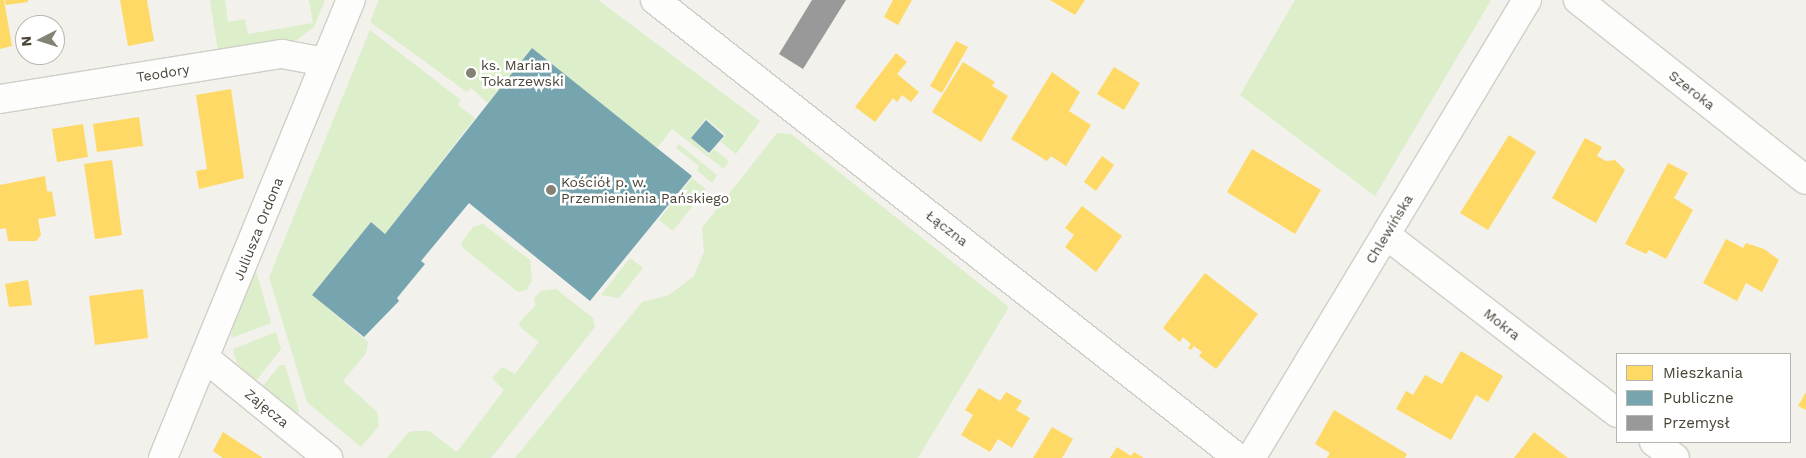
<!DOCTYPE html>
<html>
<head>
<meta charset="utf-8">
<style>
  body { margin:0 }
  #map { position:relative; width:1806px; height:458px; overflow:hidden; background:#f2f1eb; font-family:"Work Sans",sans-serif }
  div>[style] { position:absolute }
  [style*='--x'] { left:calc(var(--x)*1px); top:calc(var(--y)*1px); width:calc(var(--w)*1px); rotate:calc(var(--a)*1deg) }
  .green>* { inset:0; background:#dceeca }
  .homes>* { inset:0; background:#ffd966 }
  .public>* { inset:0; background:#76a5af }
  .industry>* { inset:0; background:#999 }
  .roads { filter:drop-shadow(1px 0 #d0cec8) drop-shadow(-1px 0 #d0cec8) drop-shadow(0 1px #d0cec8) drop-shadow(0 -1px #d0cec8) }
  .minor>* { height:28px; margin:-14px; padding:0 14px; transform-origin:14px; border-radius:14px; background:#fdfdfc }
  .dots>* { width:14px; height:14px; translate:-50% -50%; box-sizing:border-box; border:2px solid #fff; border-radius:50% }
  span { translate:-50% -50%; white-space:nowrap; text-align:center; line-height:1.15; -webkit-text-stroke:5px #fff; paint-order:stroke }
  .poi-label { font-size:14px; color:#494436 }
  .left { translate:0 -50%; text-align:left }
  .street-label { font-size:14px; color:#494436 }
  .legend { position:absolute; left:1616px; top:353px; width:175px; height:90px; box-sizing:border-box; background:#fff; border:1px solid #b6b4af; margin:0; padding:6px 9px; list-style:none; font-size:15px; color:#494436 }
  .legend li { display:flex; align-items:center; gap:10px; height:25px }
  .legend b { width:25px; border:1px solid #b6b4af }
  .north { position:absolute; left:15px; top:15px; width:50px; height:50px; box-sizing:border-box; background:#fff; border:1px solid #b6b4af; border-radius:50%; rotate:265deg; font-size:14px; font-weight:700; line-height:20px; text-align:center; color:#494436 }
  .north::after { content:''; display:block; margin:auto; width:18px; height:22px; background:#848175; clip-path:polygon(50% 0,100% 100%,50% 72%,0 100%) }
</style>
</head>
<body>
<div id="map">
  <div class="green">
    <i style="clip-path:polygon(210px 0,225px 0,228px 22px,245px 19px,248px 34px,313px 23px,309px 0,325px 0,314px 27px,297px 40px,219px 58px)"></i>
    <i style="clip-path:polygon(379px 0,598px 0,760px 121px,736px 154px,721px 142px,726px 135px,706px 118px,691px 138px,709px 155px,714px 149px,729px 161px,724px 169px,672px 129px,657px 148px,532px 48px,488px 103px,471px 88px,467px 92px,370px 22px)"></i>
    <i style="clip-path:polygon(1295px 0,1491px 0,1375px 196px,1240px 95px)"></i>
    <i style="clip-path:polygon(370px 30px,461px 100px,458px 105px,475px 118px,385px 234px,370px 223px,312px 295px,368px 342px,366px 353px,343px 381px,377px 412px,379px 426px,361px 447px,307px 402px,269px 277px)"></i>
    <i style="clip-path:polygon(777px 133px,791px 134px,1009px 307px,918px 458px,515px 458px,642px 302px,669px 295px,694px 276px,704px 252px,702px 228px)"></i>
    <i style="clip-path:polygon(679px 144px,717px 175px,712px 183px,697px 170px,699px 166px,676px 148px)"></i>
    <i style="clip-path:polygon(692px 178px,706px 189px,673px 231px,659px 220px)"></i>
    <i style="clip-path:polygon(483px 224px,530px 260px,532px 279px,527px 290px,518px 292px,463px 248px,461px 243px,473px 227px)"></i>
    <i style="clip-path:polygon(630px 258px,643px 268px,619px 298px,601px 295px)"></i>
    <i style="clip-path:polygon(252px 270px,257px 274px,271px 323px,231px 338px,233px 322px)"></i>
    <i style="clip-path:polygon(556px 289px,593px 318px,595px 327px,491px 458px,387px 458px,409px 432px,415px 431px,429px 431px,457px 452px,504px 390px,492px 378px,502px 367px,515px 374px,539px 342px,521px 328px,519px 323px,535px 306px,534px 298px,541px 291px)"></i>
    <i style="clip-path:polygon(276px 332px,281px 349px,255px 382px,237px 363px,233px 349px)"></i>
    <i style="clip-path:polygon(280px 365px,285px 365px,299px 411px,294px 417px,261px 388px)"></i>
  </div>
  <div class="homes">
    <i style="clip-path:polygon(0 0,4px 0,12px 46px,0 49px)"></i>
    <i style="clip-path:polygon(5px 0,28px 0,28px 2px,6px 5px)"></i>
    <i style="clip-path:polygon(120px 0,147px 0,154px 41px,128px 46px)"></i>
    <i style="clip-path:polygon(893px 0,912px 0,898px 25px,884px 17px)"></i>
    <i style="clip-path:polygon(1050px 0,1085px 0,1075px 15px)"></i>
    <i style="clip-path:polygon(956px 41px,968px 47px,942px 93px,930px 86px)"></i>
    <i style="clip-path:polygon(896px 53px,907px 62px,897px 74px,919px 92px,911px 102px,902px 95px,897px 102px,893px 98px,875px 122px,855px 107px)"></i>
    <i style="clip-path:polygon(963px 62px,995px 82px,992px 86px,1008px 96px,981px 142px,932px 112px)"></i>
    <i style="clip-path:polygon(1114px 67px,1140px 83px,1124px 110px,1097px 94px)"></i>
    <i style="clip-path:polygon(1052px 72px,1080px 92px,1069px 111px,1091px 125px,1066px 166px,1051px 156px,1047px 161px,1011px 139px)"></i>
    <i style="clip-path:polygon(231px 89px,244px 178px,199px 189px,196px 171px,207px 169px,196px 95px)"></i>
    <i style="clip-path:polygon(139px 117px,143px 146px,97px 152px,93px 124px)"></i>
    <i style="clip-path:polygon(83px 124px,88px 157px,57px 162px,52px 129px)"></i>
    <i style="clip-path:polygon(1509px 135px,1536px 152px,1488px 230px,1460px 213px)"></i>
    <i style="clip-path:polygon(1585px 138px,1602px 147px,1597px 156px,1606px 161px,1615px 160px,1625px 170px,1596px 223px,1552px 198px)"></i>
    <i style="clip-path:polygon(1252px 149px,1321px 190px,1295px 234px,1227px 192px)"></i>
    <i style="clip-path:polygon(1102px 156px,1114px 165px,1096px 191px,1084px 182px)"></i>
    <i style="clip-path:polygon(112px 160px,122px 235px,95px 239px,84px 164px)"></i>
    <i style="clip-path:polygon(1668px 163px,1688px 173px,1674px 198px,1693px 210px,1666px 259px,1649px 250px,1646px 254px,1625px 244px)"></i>
    <i style="clip-path:polygon(45px 176px,47px 191px,52px 192px,56px 216px,38px 219px,41px 235px,36px 241px,8px 241px,6px 228px,0 229px,0 185px)"></i>
    <i style="clip-path:polygon(1082px 206px,1122px 236px,1096px 272px,1065px 247px,1074px 235px,1065px 228px)"></i>
    <i style="clip-path:polygon(1726px 239px,1743px 248px,1746px 243px,1764px 249px,1779px 260px,1762px 292px,1746px 283px,1737px 301px,1703px 283px)"></i>
    <i style="clip-path:polygon(1205px 273px,1258px 314px,1216px 369px,1199px 356px,1202px 352px,1194px 346px,1191px 350px,1188px 348px,1191px 344px,1183px 337px,1180px 342px,1163px 328px)"></i>
    <i style="clip-path:polygon(28px 280px,32px 305px,9px 307px,5px 284px)"></i>
    <i style="clip-path:polygon(143px 289px,148px 338px,95px 345px,89px 296px)"></i>
    <i style="clip-path:polygon(1461px 351px,1503px 376px,1488px 402px,1476px 395px,1451px 440px,1396px 409px,1406px 391px,1413px 395px,1425px 375px,1442px 384px)"></i>
    <i style="clip-path:polygon(979px 388px,1000px 401px,1006px 392px,1022px 401px,1016px 410px,1030px 418px,1012px 448px,998px 439px,990px 452px,961px 435px,973px 415px,965px 410px)"></i>
    <i style="clip-path:polygon(1806px 392px,1806px 410px,1798px 406px)"></i>
    <i style="clip-path:polygon(1334px 410px,1407px 454px,1405px 458px,1327px 458px,1330px 453px,1315px 444px)"></i>
    <i style="clip-path:polygon(1052px 427px,1073px 439px,1062px 458px,1033px 458px)"></i>
    <i style="clip-path:polygon(223px 432px,263px 458px,223px 458px,213px 451px)"></i>
    <i style="clip-path:polygon(1534px 432px,1568px 458px,1514px 458px)"></i>
    <i style="clip-path:polygon(1117px 447px,1131px 456px,1134px 452px,1144px 458px,1110px 458px)"></i>
  </div>
  <div class="public">
    <i style="clip-path:polygon(532px 48px,692px 176px,590px 301px,469px 203px,421px 261px,425px 264px,397px 298px,399px 301px,364px 337px,312px 295px,371px 222px,385px 234px)"></i>
    <i style="clip-path:polygon(706px 120px,724px 136px,709px 153px,691px 138px)"></i>
  </div>
  <div class="industry">
    <i style="clip-path:polygon(812px 0,846px 0,803px 69px,779px 54px)"></i>
  </div>
  <div class="roads">
    <div class="minor">
      <i style="--x:655;--y:0;--w:741;--a:38.15"></i>
      <i style="--x:1578;--y:0;--w:290;--a:38.3"></i>
      <i style="--x:0;--y:99;--w:286;--a:-9.1"></i>
      <i style="--x:282;--y:54;--w:44;--a:10.5"></i>
      <i style="--x:1386;--y:235;--w:292;--a:37.6"></i>
      <i style="--x:205;--y:358;--w:159;--a:39.1"></i>
      <i style="--x:1654;--y:442;--w:26;--a:37"></i>
      <i style="--x:163;--y:458;--w:495;--a:-67.7"></i>
      <i style="--x:1251;--y:458;--w:535;--a:-58.93"></i>
    </div>
  </div>
  <div class="dots">
    <i style="left:471px;top:73px;background:#848175"></i>
    <i style="left:551px;top:190px;background:#848175"></i>
  </div>
  <div class="poi-label">
    <span class="left" style="left:481px;top:73px">ks. Marian<br>Tokarzewski</span>
    <span class="left" style="left:561px;top:190px">Kościół p. w.<br>Przemienienia Pańskiego</span>
  </div>
  <div class="street-label">
    <span style="left:163px;top:73px;rotate:-9deg">Teodory</span>
    <span style="left:1692px;top:90px;rotate:38deg">Szeroka</span>
    <span style="left:947px;top:228px;rotate:38deg">Łączna</span>
    <span style="left:258px;top:229px;rotate:-68deg">Juliusza Ordona</span>
    <span style="left:1389px;top:229px;rotate:-59deg">Chlewińska</span>
    <span style="left:1502px;top:324px;rotate:38deg">Mokra</span>
    <span style="left:267px;top:408px;rotate:39deg">Zajęcza</span>
  </div>
  <ul class="legend">
  <li><b style="height:14px;background:#ffd966"></b>Mieszkania</li>
  <li><b style="height:14px;background:#76a5af"></b>Publiczne</li>
  <li><b style="height:14px;background:#999"></b>Przemysł</li>
  </ul>
  <div class="north">N</div>
</div>
</body>
</html>
